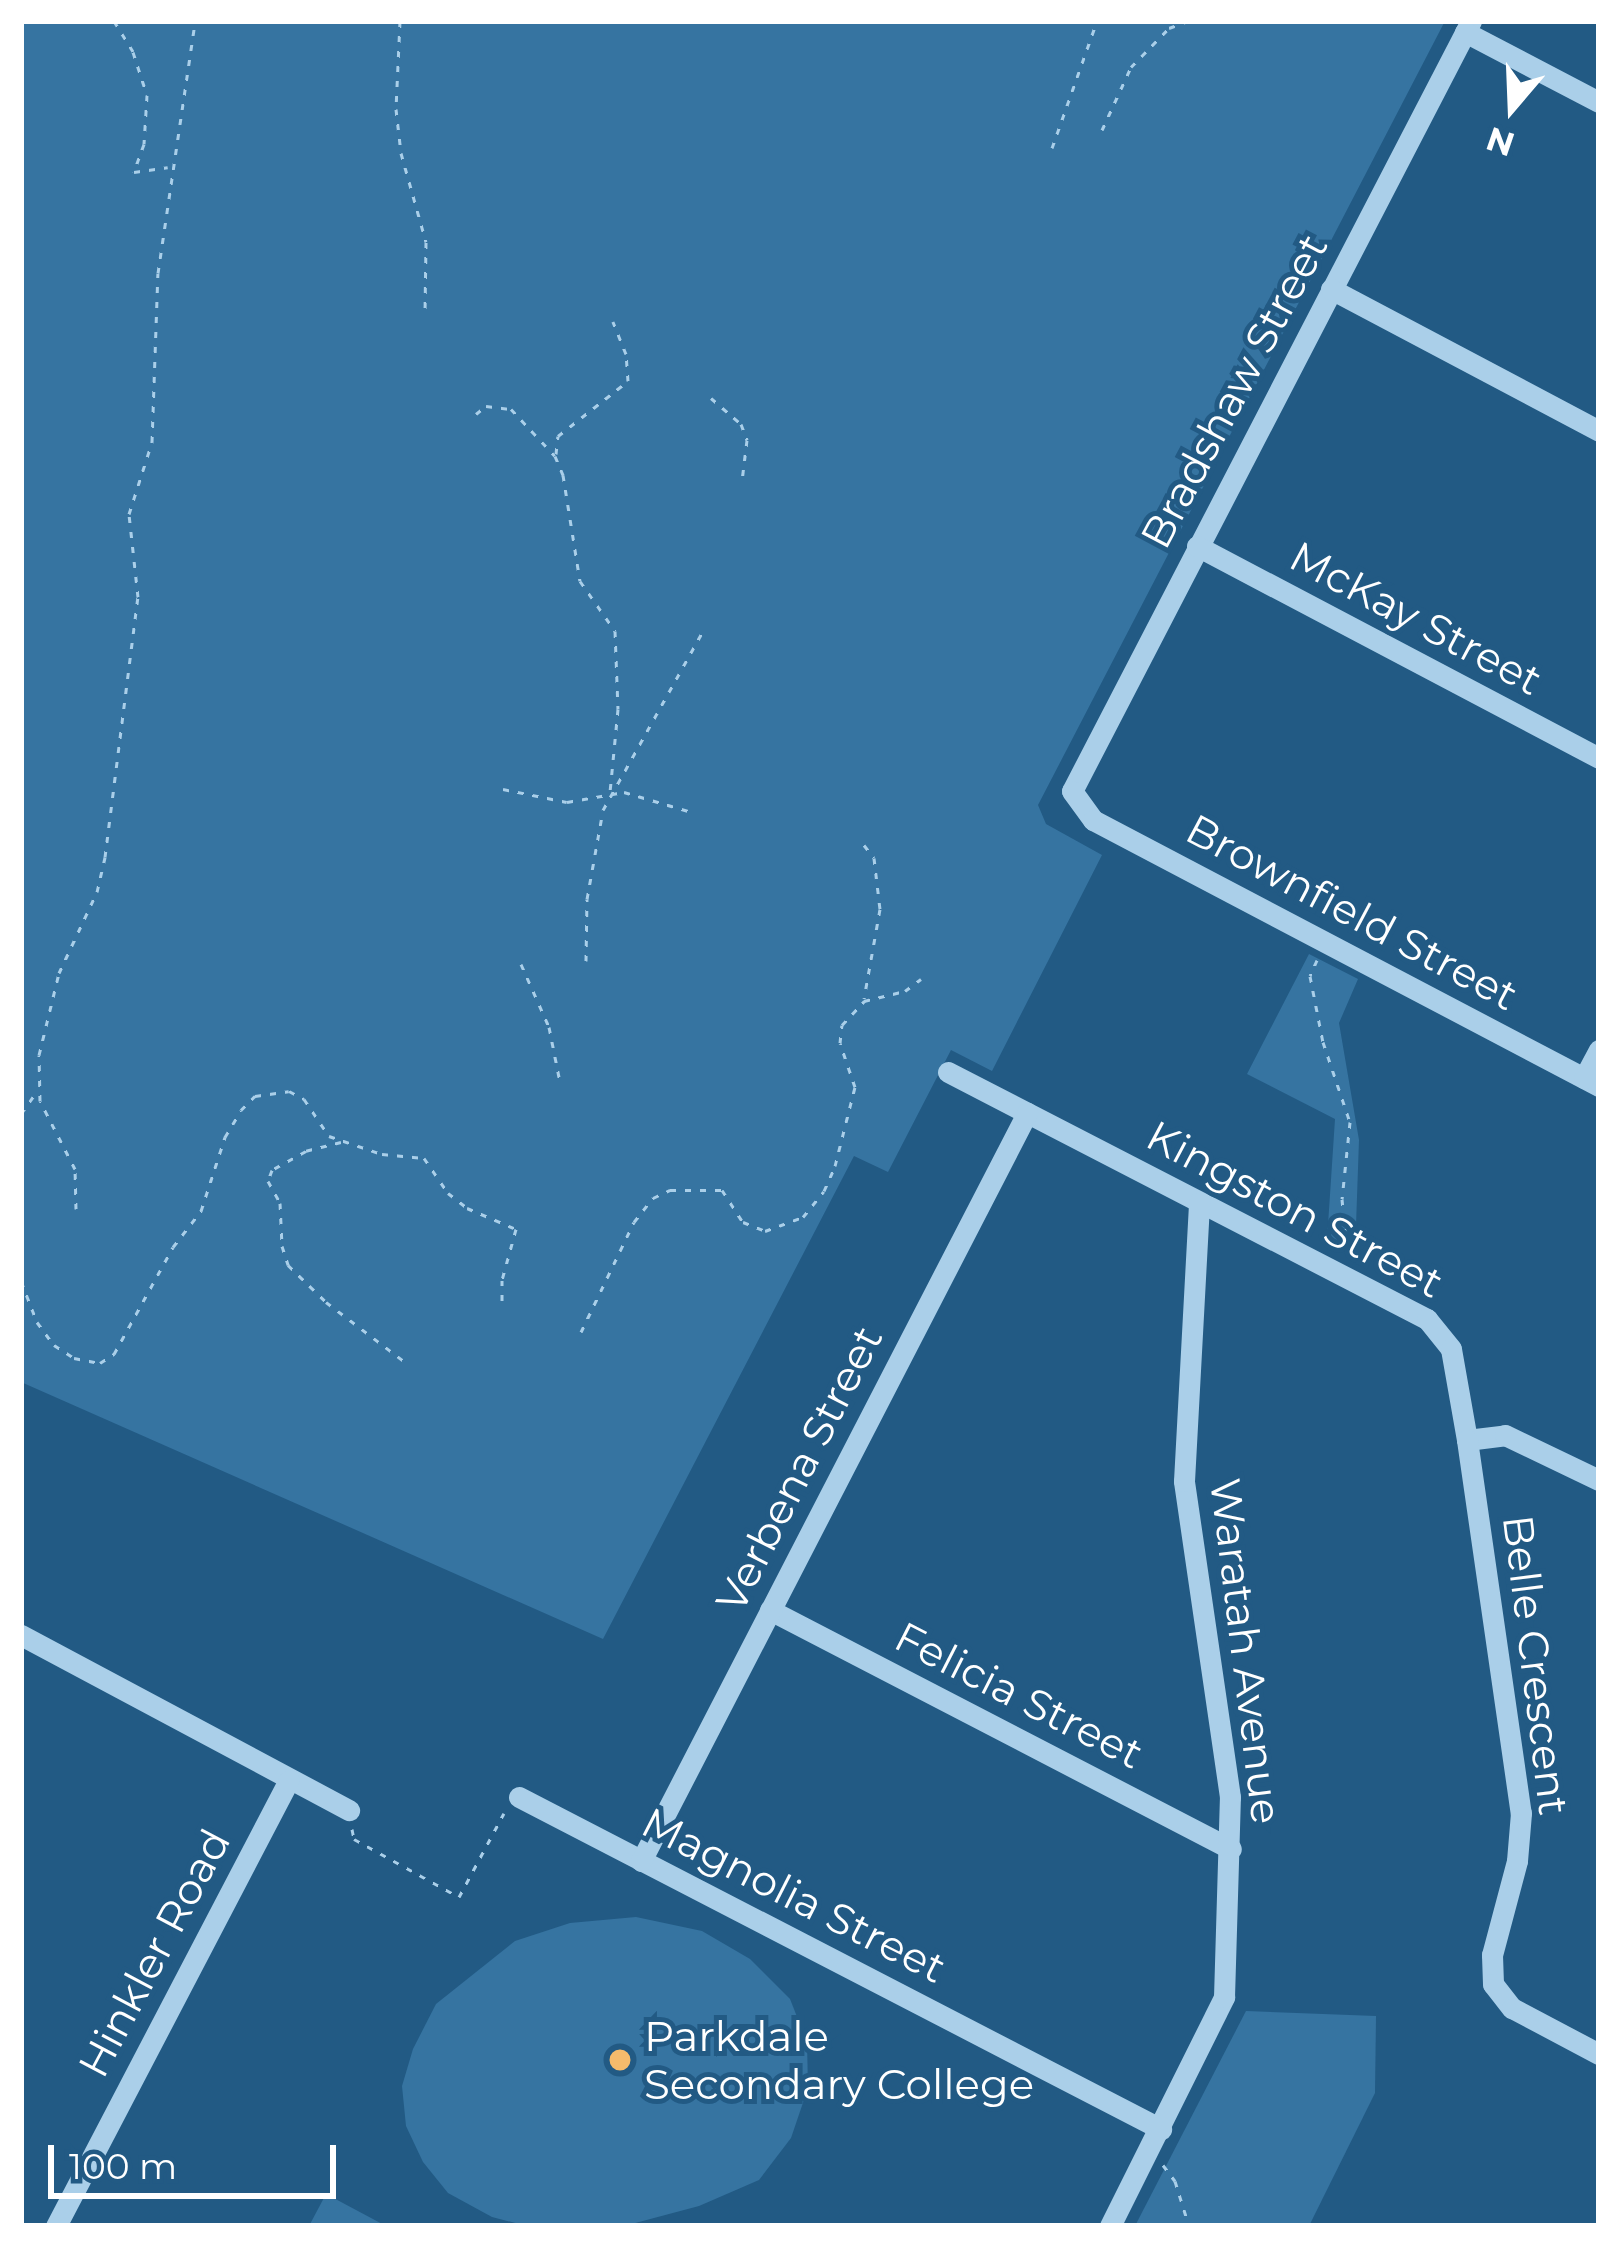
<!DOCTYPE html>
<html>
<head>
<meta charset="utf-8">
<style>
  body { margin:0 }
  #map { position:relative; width:1620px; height:2247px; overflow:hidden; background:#225a84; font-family:Montserrat,sans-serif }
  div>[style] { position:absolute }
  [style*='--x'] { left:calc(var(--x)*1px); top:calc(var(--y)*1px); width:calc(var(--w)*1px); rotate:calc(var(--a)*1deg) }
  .green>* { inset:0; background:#3674a1 }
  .path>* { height:3px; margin-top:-1.5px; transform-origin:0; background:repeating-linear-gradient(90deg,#aacfe9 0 6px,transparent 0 15px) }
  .minor>* { height:21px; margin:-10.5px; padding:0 10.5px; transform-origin:10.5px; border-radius:10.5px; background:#aacfe9 }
  .dots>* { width:33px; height:33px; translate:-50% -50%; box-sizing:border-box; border:6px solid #225a84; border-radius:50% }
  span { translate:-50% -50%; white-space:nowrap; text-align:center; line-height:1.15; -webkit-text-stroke:10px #225a84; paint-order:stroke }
  .street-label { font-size:42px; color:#fff }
  .poi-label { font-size:42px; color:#fff }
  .left { translate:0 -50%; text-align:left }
  .frame { position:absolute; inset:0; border:24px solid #fff; pointer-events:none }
  .north { position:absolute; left:1452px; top:48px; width:120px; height:120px; -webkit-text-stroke:9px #225a84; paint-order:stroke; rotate:199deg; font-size:33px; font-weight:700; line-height:48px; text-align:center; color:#fff }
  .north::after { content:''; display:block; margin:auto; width:42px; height:54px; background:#fff; clip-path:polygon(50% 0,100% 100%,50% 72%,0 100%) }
  .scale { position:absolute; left:48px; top:2145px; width:288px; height:54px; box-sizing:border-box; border:6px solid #fff; border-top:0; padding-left:15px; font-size:36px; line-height:42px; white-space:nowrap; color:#fff; -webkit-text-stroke:9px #225a84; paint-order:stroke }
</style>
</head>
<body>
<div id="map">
  <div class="green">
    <i style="clip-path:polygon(21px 21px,1445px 21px,1038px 805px,1046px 824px,1102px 855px,992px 1071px,951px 1050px,888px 1172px,854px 1156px,603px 1639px,21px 1382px)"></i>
    <i style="clip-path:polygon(1309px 954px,1358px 979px,1339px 1023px,1359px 1140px,1355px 1254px,1327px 1240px,1335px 1119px,1247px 1074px)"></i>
    <i style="clip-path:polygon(636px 1917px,702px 1931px,750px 1959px,790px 1999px,807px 2042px,808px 2088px,791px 2138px,759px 2180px,699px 2206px,624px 2226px,527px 2226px,492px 2217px,448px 2193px,423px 2162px,406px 2126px,402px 2086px,413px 2049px,436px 2004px,515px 1941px,570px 1923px)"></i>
    <i style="clip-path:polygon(1246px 2011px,1376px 2016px,1375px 2093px,1309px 2226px,1135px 2226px)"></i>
    <i style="clip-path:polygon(326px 2194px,386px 2226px,309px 2226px)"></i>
  </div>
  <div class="path">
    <i style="--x:114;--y:21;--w:36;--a:58"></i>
    <i style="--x:133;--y:52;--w:45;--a:72"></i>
    <i style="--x:147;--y:95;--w:49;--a:93.5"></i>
    <i style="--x:144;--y:144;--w:30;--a:110"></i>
    <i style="--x:134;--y:172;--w:34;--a:-8"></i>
    <i style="--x:400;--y:21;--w:88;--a:92.6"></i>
    <i style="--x:396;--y:109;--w:44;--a:83.5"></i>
    <i style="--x:401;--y:153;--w:92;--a:74.3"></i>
    <i style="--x:426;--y:242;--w:68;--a:90.8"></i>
    <i style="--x:1102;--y:130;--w:69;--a:-65.3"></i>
    <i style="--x:1131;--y:67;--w:54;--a:-45.7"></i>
    <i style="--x:1169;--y:28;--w:20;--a:-20"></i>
    <i style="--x:1052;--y:148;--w:135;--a:-70.5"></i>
    <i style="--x:711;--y:398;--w:40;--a:41"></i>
    <i style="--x:741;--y:424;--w:17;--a:69"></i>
    <i style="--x:747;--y:440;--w:41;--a:97"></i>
    <i style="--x:476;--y:414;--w:13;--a:-39"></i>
    <i style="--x:486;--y:406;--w:25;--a:7"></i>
    <i style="--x:511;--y:409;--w:64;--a:46.9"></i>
    <i style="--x:555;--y:456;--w:21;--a:67"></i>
    <i style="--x:563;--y:475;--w:107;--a:80.9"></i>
    <i style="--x:580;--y:581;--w:61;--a:55"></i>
    <i style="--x:615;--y:631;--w:78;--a:87.8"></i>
    <i style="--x:618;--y:709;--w:83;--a:95.5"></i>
    <i style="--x:556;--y:454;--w:18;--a:-84"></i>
    <i style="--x:558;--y:436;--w:89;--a:-38.2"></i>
    <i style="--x:628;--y:381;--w:27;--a:-94"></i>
    <i style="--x:626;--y:354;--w:35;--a:-112"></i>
    <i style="--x:503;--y:789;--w:65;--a:11.5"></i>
    <i style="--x:567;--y:802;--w:58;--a:-10"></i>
    <i style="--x:624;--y:792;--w:67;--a:16.5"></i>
    <i style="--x:864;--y:845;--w:16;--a:52"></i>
    <i style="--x:874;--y:858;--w:51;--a:83.3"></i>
    <i style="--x:880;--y:909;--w:91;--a:100.1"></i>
    <i style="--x:1317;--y:960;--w:17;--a:114"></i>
    <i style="--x:1310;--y:976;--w:67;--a:78.9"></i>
    <i style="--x:1323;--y:1042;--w:84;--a:71.4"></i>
    <i style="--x:1350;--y:1122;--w:77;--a:95.9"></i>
    <i style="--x:1342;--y:1199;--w:53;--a:84.6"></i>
    <i style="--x:586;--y:961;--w:62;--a:-89.1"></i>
    <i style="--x:587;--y:899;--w:90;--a:-79.8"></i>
    <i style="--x:603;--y:810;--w:203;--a:-60.8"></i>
    <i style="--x:521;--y:964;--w:69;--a:66"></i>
    <i style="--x:549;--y:1027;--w:56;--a:78.7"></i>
    <i style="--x:21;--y:1114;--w:28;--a:-55"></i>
    <i style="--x:341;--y:1142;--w:36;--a:166"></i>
    <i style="--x:306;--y:1151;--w:39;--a:151"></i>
    <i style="--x:272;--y:1170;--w:12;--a:110"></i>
    <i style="--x:268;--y:1181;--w:25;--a:61"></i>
    <i style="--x:280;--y:1203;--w:43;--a:87.3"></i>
    <i style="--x:282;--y:1246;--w:20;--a:72"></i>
    <i style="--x:288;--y:1265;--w:53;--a:44.2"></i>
    <i style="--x:326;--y:1302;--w:99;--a:37.2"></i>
    <i style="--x:76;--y:1209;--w:40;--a:-91.4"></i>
    <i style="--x:75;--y:1169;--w:76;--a:-117.2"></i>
    <i style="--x:40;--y:1101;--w:46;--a:-91.2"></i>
    <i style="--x:39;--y:1055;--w:84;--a:-76.3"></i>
    <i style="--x:59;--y:973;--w:89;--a:-64.9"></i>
    <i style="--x:97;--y:892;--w:36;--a:-77"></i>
    <i style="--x:105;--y:857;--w:262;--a:-82.8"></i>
    <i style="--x:138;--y:597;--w:83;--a:-96.2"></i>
    <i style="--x:129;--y:514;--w:76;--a:-72.3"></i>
    <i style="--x:152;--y:442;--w:169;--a:-88"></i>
    <i style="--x:158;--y:273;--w:255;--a:-81.6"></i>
    <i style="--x:21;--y:1281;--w:44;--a:68.7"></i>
    <i style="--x:37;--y:1322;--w:29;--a:54"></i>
    <i style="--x:54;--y:1345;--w:24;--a:33"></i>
    <i style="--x:74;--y:1358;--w:26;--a:11"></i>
    <i style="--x:100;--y:1363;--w:17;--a:-33"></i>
    <i style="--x:114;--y:1354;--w:122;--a:-61.1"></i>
    <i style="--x:173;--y:1247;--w:46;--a:-52.1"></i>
    <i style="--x:201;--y:1211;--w:78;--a:-72"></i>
    <i style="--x:225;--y:1137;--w:31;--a:-59"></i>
    <i style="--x:241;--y:1110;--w:20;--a:-45"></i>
    <i style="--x:255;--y:1096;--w:34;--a:-8"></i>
    <i style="--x:289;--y:1091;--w:17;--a:28"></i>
    <i style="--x:304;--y:1099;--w:45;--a:56"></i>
    <i style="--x:329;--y:1136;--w:56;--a:18.8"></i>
    <i style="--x:382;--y:1154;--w:42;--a:5.4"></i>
    <i style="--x:424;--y:1158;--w:42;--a:55.6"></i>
    <i style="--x:448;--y:1193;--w:24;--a:38"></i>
    <i style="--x:467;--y:1208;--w:53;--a:23.2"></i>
    <i style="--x:516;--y:1229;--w:53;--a:105.4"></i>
    <i style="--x:502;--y:1280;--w:26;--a:90"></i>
    <i style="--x:581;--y:1332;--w:122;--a:-64.3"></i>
    <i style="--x:634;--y:1222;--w:31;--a:-52"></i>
    <i style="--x:653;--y:1198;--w:19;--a:-25"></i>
    <i style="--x:670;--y:1190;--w:52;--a:0"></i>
    <i style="--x:722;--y:1190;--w:38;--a:57"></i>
    <i style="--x:743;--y:1222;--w:24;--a:22"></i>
    <i style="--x:765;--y:1231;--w:40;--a:-20.2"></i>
    <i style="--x:803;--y:1217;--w:33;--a:-51"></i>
    <i style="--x:824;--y:1191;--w:27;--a:-66"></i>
    <i style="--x:835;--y:1166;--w:81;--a:-75.8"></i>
    <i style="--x:855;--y:1087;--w:46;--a:-108.8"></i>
    <i style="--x:840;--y:1043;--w:18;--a:-84"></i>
    <i style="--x:842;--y:1025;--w:33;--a:-47"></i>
    <i style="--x:864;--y:1001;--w:42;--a:-13.7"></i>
    <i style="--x:905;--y:991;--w:20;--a:-37"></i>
    <i style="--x:352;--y:1829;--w:10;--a:79"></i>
    <i style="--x:354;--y:1839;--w:120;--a:28.9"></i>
    <i style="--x:459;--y:1897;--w:95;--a:-61.8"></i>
    <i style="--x:1163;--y:2165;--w:20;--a:53"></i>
    <i style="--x:1175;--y:2181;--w:47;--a:72.7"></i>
  </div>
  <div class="minor">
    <i style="--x:1471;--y:21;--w:867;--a:117.39"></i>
    <i style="--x:1072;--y:791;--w:36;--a:54"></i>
    <i style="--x:1093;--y:820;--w:572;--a:27.73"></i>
    <i style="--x:1465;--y:32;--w:151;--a:27.6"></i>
    <i style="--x:1331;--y:289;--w:303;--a:27.9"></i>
    <i style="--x:1197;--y:546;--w:454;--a:27.8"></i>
    <i style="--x:948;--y:1072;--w:539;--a:27.28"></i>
    <i style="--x:1427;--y:1319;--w:38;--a:51"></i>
    <i style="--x:1451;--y:1349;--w:92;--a:80"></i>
    <i style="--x:1467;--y:1440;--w:38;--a:-7"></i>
    <i style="--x:1505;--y:1435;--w:104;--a:25.6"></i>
    <i style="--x:1584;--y:1078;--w:32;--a:-62"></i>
    <i style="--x:1467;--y:1440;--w:377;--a:81.8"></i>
    <i style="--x:1521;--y:1813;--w:48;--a:94.8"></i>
    <i style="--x:1517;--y:1861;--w:97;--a:104.9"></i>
    <i style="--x:1492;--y:1955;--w:29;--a:88"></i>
    <i style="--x:1493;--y:1984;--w:31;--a:52"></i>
    <i style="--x:1512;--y:2008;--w:98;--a:27.9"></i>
    <i style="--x:770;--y:1610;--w:519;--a:27.4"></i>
    <i style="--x:21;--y:1635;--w:372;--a:28.1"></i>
    <i style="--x:519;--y:1797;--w:723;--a:27.35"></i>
    <i style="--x:641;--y:1861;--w:842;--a:-62.7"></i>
    <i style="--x:56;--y:2226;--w:503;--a:-62.42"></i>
    <i style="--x:1110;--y:2226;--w:256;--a:-63.5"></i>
    <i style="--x:1224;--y:1997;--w:200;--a:-88.3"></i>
    <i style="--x:1230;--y:1797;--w:319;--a:-98.3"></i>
    <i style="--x:1184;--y:1481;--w:279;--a:-86.9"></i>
  </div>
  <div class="dots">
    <i style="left:620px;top:2060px;background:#f5bb6c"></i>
  </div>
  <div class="street-label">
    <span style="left:1234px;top:391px;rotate:-62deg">Bradshaw Street</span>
    <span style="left:1416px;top:618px;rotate:28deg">McKay Street</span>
    <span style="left:1352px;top:912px;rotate:28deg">Brownfield Street</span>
    <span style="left:1295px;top:1209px;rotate:28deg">Kingston Street</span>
    <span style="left:799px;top:1469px;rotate:-63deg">Verbena Street</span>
    <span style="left:1246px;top:1651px;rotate:83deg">Waratah Avenue</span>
    <span style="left:1536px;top:1665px;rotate:83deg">Belle Crescent</span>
    <span style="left:1019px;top:1695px;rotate:27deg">Felicia Street</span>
    <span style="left:794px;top:1895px;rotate:27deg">Magnolia Street</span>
    <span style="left:154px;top:1953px;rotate:-62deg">Hinkler Road</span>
  </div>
  <div class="poi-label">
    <span class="left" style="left:644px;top:2060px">Parkdale<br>Secondary College</span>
  </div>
  <div class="frame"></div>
  <div class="north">N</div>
  <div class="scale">100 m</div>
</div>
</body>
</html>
